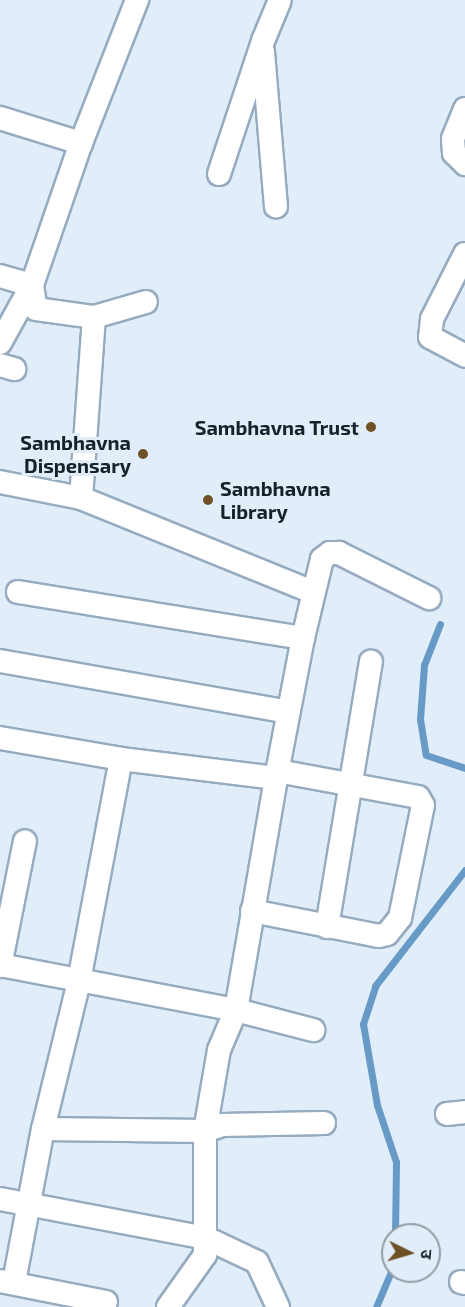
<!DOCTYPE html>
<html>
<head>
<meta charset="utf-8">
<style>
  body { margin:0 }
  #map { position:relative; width:465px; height:1307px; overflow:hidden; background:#e1eefa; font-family:"Exo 2","Noto Sans Devanagari",sans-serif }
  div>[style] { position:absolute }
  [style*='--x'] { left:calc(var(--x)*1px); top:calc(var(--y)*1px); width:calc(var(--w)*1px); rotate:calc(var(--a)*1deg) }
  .stream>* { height:7px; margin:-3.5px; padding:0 3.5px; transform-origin:3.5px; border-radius:3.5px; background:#679ac7 }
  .roads { filter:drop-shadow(2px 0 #96abbf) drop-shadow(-2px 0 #96abbf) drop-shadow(0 2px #96abbf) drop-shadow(0 -2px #96abbf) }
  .street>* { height:22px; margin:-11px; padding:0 11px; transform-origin:11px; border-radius:11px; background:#fff }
  .dots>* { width:16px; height:16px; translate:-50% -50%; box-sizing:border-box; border:3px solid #e1eefa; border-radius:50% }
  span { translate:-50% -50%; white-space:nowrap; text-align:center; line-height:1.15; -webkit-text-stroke:6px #e1eefa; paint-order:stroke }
  .poi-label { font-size:20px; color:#192128; font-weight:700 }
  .right { translate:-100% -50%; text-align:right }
  .left { translate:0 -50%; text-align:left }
  .north { position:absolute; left:381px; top:1223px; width:60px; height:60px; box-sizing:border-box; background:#e1eefa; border:2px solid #919ca6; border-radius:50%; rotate:95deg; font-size:16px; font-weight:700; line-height:24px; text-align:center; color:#192128 }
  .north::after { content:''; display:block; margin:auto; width:21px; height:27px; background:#6e5125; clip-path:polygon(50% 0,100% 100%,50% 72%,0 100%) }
</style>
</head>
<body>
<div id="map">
  <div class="stream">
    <i style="--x:440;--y:624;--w:44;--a:111.3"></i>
    <i style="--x:424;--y:665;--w:54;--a:94.2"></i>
    <i style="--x:420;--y:719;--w:36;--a:81"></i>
    <i style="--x:426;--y:755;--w:41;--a:18.4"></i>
    <i style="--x:395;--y:1235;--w:73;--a:-89.2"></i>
    <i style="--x:396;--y:1162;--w:60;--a:-108.4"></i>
    <i style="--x:377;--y:1105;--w:82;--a:-99.8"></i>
    <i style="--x:363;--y:1024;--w:40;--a:-72"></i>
    <i style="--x:375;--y:986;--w:147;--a:-52.2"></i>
    <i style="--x:376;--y:1307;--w:39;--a:-67"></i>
    <i style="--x:391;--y:1271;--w:17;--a:-83"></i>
  </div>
  <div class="roads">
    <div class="street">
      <i style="--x:263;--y:52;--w:155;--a:85.2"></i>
      <i style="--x:465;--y:109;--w:32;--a:112"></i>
      <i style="--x:453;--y:139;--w:14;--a:86"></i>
      <i style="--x:454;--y:153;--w:16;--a:45"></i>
      <i style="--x:0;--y:118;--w:85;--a:17.2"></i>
      <i style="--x:219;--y:174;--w:140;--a:-71.7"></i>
      <i style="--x:263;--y:41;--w:44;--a:-67.5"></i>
      <i style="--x:465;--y:254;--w:73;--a:116.9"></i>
      <i style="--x:432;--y:319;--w:18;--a:96"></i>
      <i style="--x:430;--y:337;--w:40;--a:28"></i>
      <i style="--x:0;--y:276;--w:33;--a:16"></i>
      <i style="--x:32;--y:285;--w:24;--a:81"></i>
      <i style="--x:36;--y:309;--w:59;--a:7.9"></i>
      <i style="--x:94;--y:317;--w:54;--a:-16.1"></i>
      <i style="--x:0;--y:343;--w:66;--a:-61.1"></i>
      <i style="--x:32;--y:285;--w:150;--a:-71"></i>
      <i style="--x:81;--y:143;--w:154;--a:-68.6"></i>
      <i style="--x:0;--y:365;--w:15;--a:16"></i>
      <i style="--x:0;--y:482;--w:83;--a:11.2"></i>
      <i style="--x:81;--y:498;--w:249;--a:22.1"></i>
      <i style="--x:81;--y:498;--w:181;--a:-85.9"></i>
      <i style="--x:18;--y:592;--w:289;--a:9.2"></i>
      <i style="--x:0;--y:661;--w:293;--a:10"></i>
      <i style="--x:0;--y:738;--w:123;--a:9.8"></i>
      <i style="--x:121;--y:759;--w:156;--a:7"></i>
      <i style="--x:252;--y:911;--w:129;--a:11.1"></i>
      <i style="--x:379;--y:936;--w:8;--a:-14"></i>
      <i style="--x:387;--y:934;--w:21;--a:-51"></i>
      <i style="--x:400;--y:918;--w:115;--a:-78.5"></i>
      <i style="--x:423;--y:805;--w:9;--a:-122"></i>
      <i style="--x:418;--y:797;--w:142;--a:-169.5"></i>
      <i style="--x:327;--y:927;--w:269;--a:-80.6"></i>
      <i style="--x:0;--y:965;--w:240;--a:10.8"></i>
      <i style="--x:236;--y:1010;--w:80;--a:14.6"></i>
      <i style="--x:0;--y:966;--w:127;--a:-78.7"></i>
      <i style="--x:447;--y:1114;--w:18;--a:-6"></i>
      <i style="--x:43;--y:1129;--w:162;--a:0.7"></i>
      <i style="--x:205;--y:1131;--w:18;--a:-19"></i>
      <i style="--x:222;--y:1125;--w:102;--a:-1.1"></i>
      <i style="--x:0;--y:1199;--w:210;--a:10.7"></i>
      <i style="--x:206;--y:1238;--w:56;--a:25.2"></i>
      <i style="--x:257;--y:1262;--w:50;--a:65"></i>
      <i style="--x:0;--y:1281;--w:108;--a:11.2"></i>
      <i style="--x:14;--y:1282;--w:156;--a:-79.3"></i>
      <i style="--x:43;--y:1129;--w:152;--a:-76.3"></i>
      <i style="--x:79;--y:981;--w:226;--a:-79.3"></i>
      <i style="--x:461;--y:1282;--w:4;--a:14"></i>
      <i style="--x:168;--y:1307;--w:64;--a:-54.6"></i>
      <i style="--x:205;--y:1255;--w:124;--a:-90"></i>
      <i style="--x:205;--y:1131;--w:82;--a:-80.2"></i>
      <i style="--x:219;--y:1050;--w:43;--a:-67"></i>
      <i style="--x:236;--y:1010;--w:235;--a:-80.2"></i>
      <i style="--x:276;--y:778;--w:143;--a:-79.1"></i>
      <i style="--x:303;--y:638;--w:81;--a:-76.5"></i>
      <i style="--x:322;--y:559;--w:10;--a:-37"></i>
      <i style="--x:330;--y:553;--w:9;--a:0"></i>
      <i style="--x:339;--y:553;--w:101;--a:26.6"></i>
    </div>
  </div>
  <div class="dots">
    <i style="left:371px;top:427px;background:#6e5125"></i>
    <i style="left:143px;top:454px;background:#6e5125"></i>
    <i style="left:208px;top:500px;background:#6e5125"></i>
  </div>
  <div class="poi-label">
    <span class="right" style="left:359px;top:427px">Sambhavna Trust</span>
    <span class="right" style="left:131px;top:454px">Sambhavna<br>Dispensary</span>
    <span class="left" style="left:220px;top:500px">Sambhavna<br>Library</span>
  </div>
  <div class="north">उ</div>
</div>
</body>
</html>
